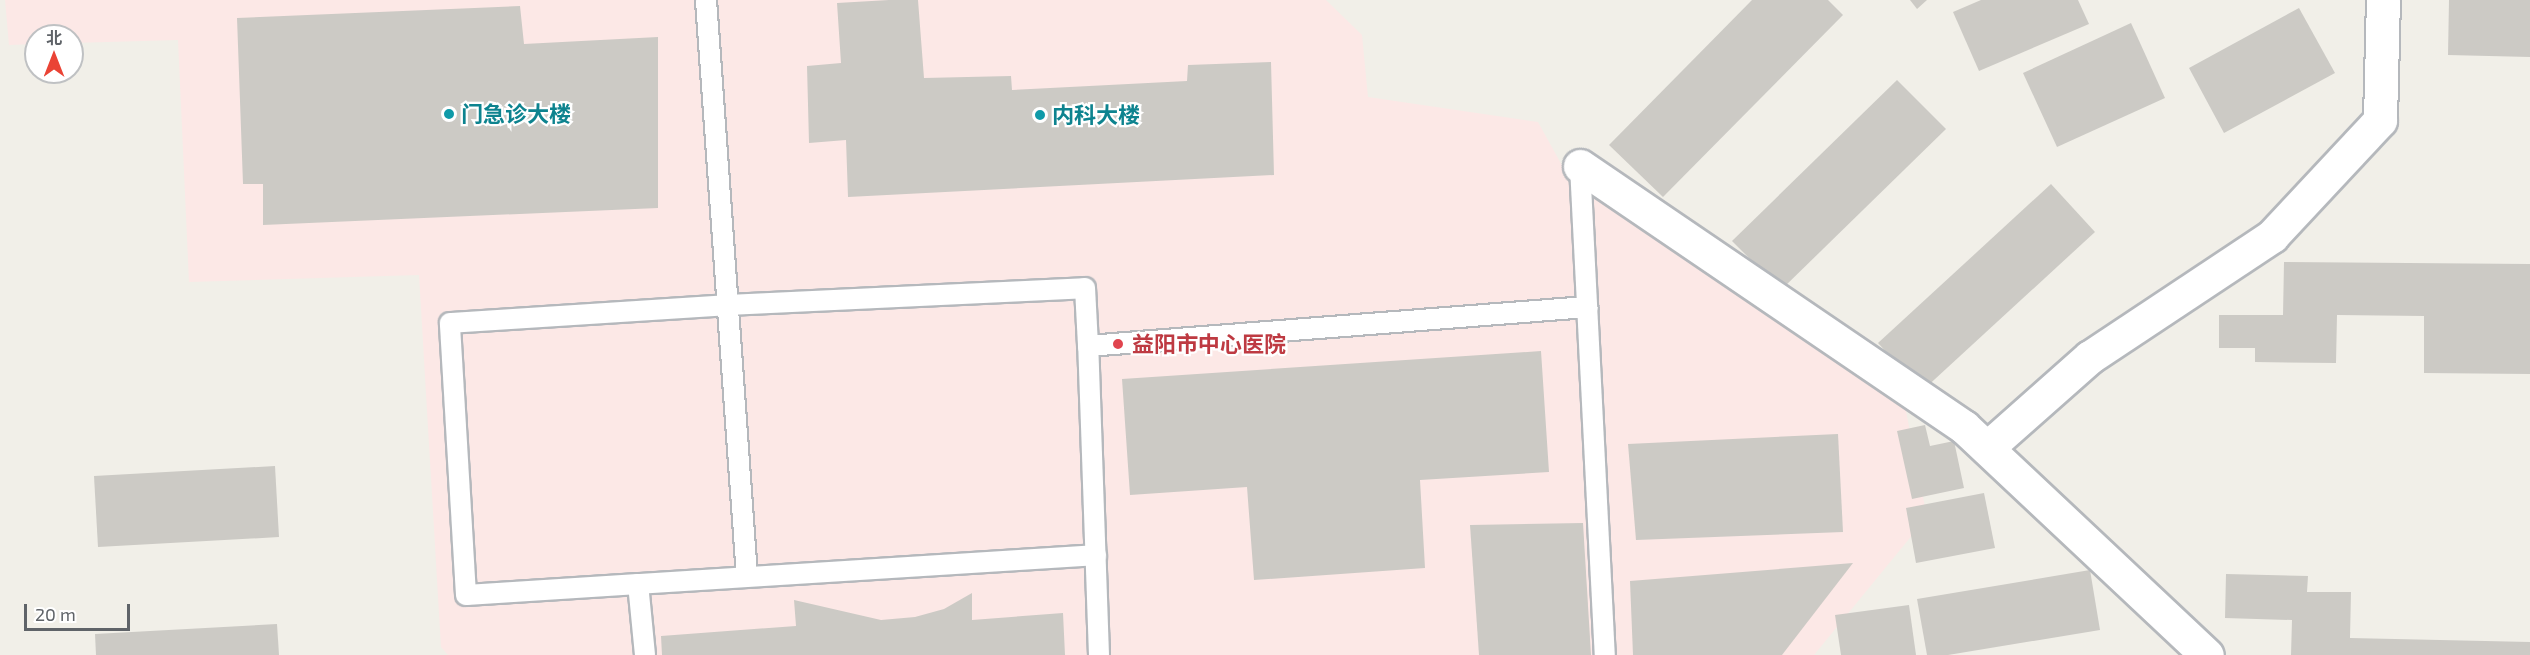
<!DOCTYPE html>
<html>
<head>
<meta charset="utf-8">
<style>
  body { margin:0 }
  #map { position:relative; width:2530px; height:655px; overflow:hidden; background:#f1efe8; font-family:"Exo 2","Noto Sans SC",sans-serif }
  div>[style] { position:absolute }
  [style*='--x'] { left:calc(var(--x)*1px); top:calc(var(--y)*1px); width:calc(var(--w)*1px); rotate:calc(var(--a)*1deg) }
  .medical>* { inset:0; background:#fce8e6 }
  .building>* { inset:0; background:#cccac5 }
  .roads { filter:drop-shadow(2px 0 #b5b8bc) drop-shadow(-2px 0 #b5b8bc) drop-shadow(0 2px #b5b8bc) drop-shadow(0 -2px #b5b8bc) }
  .lane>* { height:20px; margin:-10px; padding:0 10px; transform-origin:10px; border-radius:10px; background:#fff }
  .street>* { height:33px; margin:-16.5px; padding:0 16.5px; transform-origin:16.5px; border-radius:16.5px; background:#fff }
  .dots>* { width:16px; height:16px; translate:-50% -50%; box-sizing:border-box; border:3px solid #fff; border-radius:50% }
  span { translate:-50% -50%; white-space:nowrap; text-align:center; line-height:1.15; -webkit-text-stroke:4.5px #fff; paint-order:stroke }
  .culture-label { font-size:22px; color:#0d838f; font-weight:700 }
  .left { translate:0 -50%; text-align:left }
  .health-label { font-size:22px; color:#be3a42; font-weight:700 }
  .north { position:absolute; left:24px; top:24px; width:60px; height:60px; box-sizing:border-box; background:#fff; border:2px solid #bfc1c3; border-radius:50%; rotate:0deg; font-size:16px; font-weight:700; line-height:24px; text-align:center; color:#5f6368 }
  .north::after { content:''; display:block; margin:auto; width:21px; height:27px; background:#ea4335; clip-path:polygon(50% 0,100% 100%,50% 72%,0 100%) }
  .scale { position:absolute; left:24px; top:604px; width:106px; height:27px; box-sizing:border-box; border:3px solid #5f6368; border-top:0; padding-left:8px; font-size:18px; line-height:21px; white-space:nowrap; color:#5f6368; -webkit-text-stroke:4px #fff; paint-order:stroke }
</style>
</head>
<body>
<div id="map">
  <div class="medical">
    <i style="clip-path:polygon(5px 0,1326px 0,1362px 35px,1368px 97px,1538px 122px,1569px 178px,1905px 406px,1927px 517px,1814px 655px,448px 655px,441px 647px,419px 275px,189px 282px,178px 40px,72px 43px,72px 36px,36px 36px,36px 44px,9px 45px)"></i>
  </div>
  <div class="building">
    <i style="clip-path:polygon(889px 0,918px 0,924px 78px,1011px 76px,1012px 90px,1187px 81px,1188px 65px,1271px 62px,1274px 175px,848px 197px,846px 140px,809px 143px,807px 66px,841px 63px,837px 3px)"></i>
    <i style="clip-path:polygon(1752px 0,1828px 0,1843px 15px,1663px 197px,1609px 145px)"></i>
    <i style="clip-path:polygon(1910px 0,1927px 0,1917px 9px)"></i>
    <i style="clip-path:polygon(1981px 0,2078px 0,2089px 24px,1979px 71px,1953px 12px)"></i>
    <i style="clip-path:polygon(2449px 0,2530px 0,2530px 57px,2448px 55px)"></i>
    <i style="clip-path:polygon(520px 6px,524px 44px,658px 37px,658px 208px,263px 225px,263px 184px,243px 184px,237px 18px)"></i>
    <i style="clip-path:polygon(2299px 8px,2335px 73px,2224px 133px,2189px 68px)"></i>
    <i style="clip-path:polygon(2131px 23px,2165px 98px,2057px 147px,2023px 73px)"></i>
    <i style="clip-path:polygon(1897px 80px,1946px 129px,1781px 290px,1732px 241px)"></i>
    <i style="clip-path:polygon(2051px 184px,2095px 232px,1922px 391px,1878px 343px)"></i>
    <i style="clip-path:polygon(2284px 262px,2530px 264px,2530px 374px,2424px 373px,2424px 316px,2337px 315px,2336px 363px,2255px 362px,2255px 348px,2219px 348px,2219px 315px,2283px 315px)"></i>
    <i style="clip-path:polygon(1541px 351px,1549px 472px,1420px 480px,1425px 568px,1254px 580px,1247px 487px,1130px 495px,1122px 379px)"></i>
    <i style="clip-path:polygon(1925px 425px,1930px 446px,1954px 441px,1964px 488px,1912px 499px,1897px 431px)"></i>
    <i style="clip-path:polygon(1838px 434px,1843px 532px,1636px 540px,1628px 444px)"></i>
    <i style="clip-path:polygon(275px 466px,279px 537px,98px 547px,94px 476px)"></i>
    <i style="clip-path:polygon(1984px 493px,1995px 548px,1916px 563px,1906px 508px)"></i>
    <i style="clip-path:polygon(1583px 523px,1591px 655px,1479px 655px,1470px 525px)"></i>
    <i style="clip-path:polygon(1853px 563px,1782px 655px,1633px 655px,1630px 581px)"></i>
    <i style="clip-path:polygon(2090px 570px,2100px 630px,1948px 655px,1927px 655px,1917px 599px)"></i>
    <i style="clip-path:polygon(2226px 574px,2308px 576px,2307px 592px,2351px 592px,2350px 638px,2530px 642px,2530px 655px,2291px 655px,2292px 620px,2225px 618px)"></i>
    <i style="clip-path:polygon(972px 593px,972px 620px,1063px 613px,1065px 655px,662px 655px,661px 636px,796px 626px,794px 600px,881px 620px,915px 617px,944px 609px)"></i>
    <i style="clip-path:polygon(1909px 605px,1916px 655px,1841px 655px,1835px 615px)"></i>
    <i style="clip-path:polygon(277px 624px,279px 655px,96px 655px,95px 634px)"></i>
  </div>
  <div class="roads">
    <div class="lane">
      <i style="--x:706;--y:0;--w:577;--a:85.93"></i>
      <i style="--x:1580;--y:166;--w:490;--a:87.1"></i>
      <i style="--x:638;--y:584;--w:172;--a:176.3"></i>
      <i style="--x:466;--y:595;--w:272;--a:-93.4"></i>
      <i style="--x:450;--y:323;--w:278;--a:-3.7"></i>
      <i style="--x:727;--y:305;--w:358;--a:-2.7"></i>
      <i style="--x:1085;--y:288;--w:58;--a:87"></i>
      <i style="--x:645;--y:655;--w:71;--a:-95.6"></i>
      <i style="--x:638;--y:584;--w:459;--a:-3.6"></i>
      <i style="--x:1099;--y:655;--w:309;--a:-92"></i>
      <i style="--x:1088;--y:346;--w:501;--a:-4.47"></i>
    </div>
    <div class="street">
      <i style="--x:1580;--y:166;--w:464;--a:34.2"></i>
      <i style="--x:1964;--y:427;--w:333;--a:43.2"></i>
      <i style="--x:1987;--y:448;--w:137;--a:-41.5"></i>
      <i style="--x:2090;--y:357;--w:219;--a:-33.6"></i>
      <i style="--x:2272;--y:236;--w:158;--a:-47"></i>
      <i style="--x:2380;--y:120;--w:120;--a:-88.6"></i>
    </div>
  </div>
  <div class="dots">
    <i style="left:449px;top:114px;background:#0f9aa8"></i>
    <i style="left:1040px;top:115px;background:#0f9aa8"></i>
    <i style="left:1118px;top:344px;background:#e0444e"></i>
  </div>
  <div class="culture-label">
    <span class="left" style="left:461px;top:114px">门急诊大楼</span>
    <span class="left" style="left:1052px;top:115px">内科大楼</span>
  </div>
  <div class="health-label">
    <span class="left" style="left:1132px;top:344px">益阳市中心医院</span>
  </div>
  <div class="north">北</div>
  <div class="scale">20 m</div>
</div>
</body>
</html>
